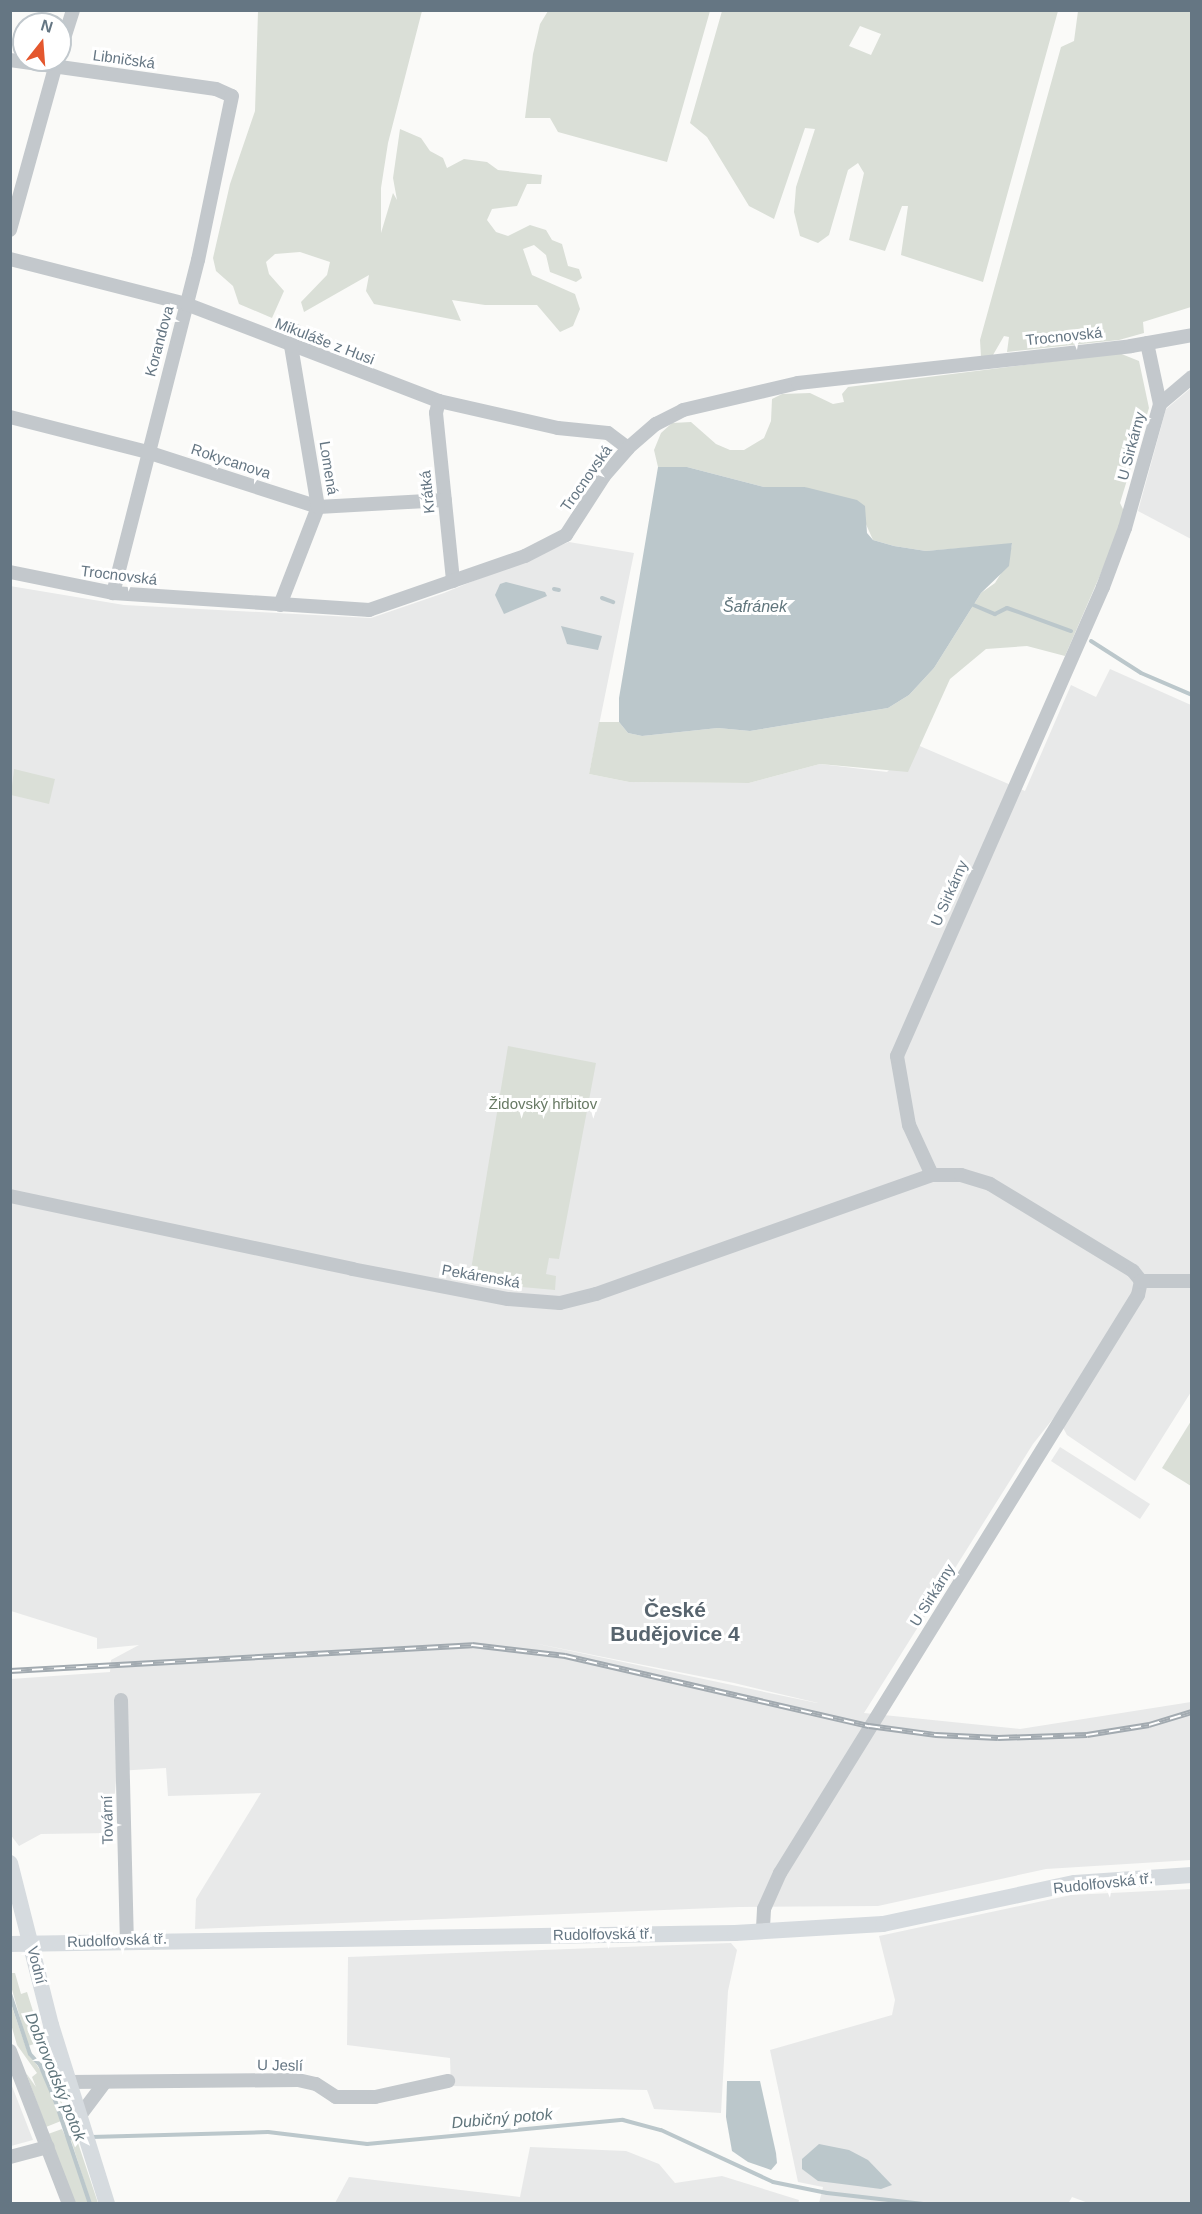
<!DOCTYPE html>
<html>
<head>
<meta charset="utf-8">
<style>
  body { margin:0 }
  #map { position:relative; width:1202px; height:2214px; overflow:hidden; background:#fafaf8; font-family:Arial,sans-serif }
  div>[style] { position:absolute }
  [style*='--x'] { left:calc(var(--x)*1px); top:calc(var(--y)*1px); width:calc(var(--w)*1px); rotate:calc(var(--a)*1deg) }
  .built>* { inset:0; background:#e8e9e9 }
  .green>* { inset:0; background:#dadfd7 }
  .water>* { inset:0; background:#bbc7cb }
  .stream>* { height:4px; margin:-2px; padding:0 2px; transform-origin:2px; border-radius:2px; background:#bbc7cb }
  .minor>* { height:14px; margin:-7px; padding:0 7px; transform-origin:7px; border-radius:7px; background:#c3c8cc }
  .major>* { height:16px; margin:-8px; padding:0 8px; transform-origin:8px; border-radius:8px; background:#d6dbdf }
  .rail>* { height:6px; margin-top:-3px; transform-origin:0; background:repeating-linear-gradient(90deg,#fff 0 11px,#a2aab0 0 22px); box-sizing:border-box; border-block:2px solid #a2aab0 }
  span { translate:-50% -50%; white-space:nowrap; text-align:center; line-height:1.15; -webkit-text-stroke:6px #fff; paint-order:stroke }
  .street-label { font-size:15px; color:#657683 }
  .park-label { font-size:15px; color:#687a64 }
  .water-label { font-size:16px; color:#60757c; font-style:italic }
  .district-label { font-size:21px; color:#57646e; font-weight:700 }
  .frame { position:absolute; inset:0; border:12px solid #657683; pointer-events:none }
  .north { position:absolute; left:12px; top:12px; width:60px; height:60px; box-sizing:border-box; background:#fff; border:2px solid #c1c8cd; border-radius:50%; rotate:17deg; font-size:16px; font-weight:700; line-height:24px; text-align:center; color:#657683 }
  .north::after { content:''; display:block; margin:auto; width:21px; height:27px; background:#e4572e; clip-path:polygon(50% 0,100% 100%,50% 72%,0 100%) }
</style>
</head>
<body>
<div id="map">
  <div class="built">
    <i style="clip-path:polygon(1191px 388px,1191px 539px,1138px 511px,1166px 409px)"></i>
    <i style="clip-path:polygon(evenodd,569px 542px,634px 553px,589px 774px,629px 782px,749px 783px,820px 764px,887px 772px,915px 744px,1025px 791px,1071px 685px,1096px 697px,1110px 669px,1191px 705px,1191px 1392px,1135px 1481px,1067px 1435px,1056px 1415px,1033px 1444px,864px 1713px,1020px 1729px,1191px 1702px,1191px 1860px,1046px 1869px,878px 1906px,739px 1907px,195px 1929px,196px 1899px,261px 1793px,168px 1796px,166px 1768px,117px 1771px,111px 1833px,41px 1834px,19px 1846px,10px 1834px,11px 1679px,110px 1672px,111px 1660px,139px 1645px,97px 1649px,97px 1638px,11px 1611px,10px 586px,124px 605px,371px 618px,444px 593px,569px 542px,533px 1643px,734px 1683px,818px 1703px,817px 1703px,533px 1643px)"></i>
    <i style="clip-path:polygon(1060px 1447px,1150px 1504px,1140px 1519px,1051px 1461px)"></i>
    <i style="clip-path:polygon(1191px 1889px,1191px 2203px,1091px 2204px,1072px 2197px,1068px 2204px,819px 2203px,823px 2187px,798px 2182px,770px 2050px,892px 2015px,895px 2000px,879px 1936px,1071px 1895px)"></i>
    <i style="clip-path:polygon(731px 1943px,737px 1950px,728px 1991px,721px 2113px,654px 2109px,647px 2090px,451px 2086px,450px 2058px,347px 2045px,348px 1957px)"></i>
    <i style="clip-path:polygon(10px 2081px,33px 2140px,11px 2146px,10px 2146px)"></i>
    <i style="clip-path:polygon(530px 2147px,626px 2151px,659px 2164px,675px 2183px,722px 2176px,799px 2200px,798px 2204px,335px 2203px,349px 2177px,520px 2197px)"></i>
  </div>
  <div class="green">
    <i style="clip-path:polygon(643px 10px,710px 11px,667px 162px,558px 132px,550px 118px,525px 118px,533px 54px,540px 24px,548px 11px)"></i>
    <i style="clip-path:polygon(258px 11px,422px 11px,388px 143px,381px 188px,381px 233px,393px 193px,397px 200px,393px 178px,400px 129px,421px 138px,430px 151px,443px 158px,447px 168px,464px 159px,487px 162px,498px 170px,542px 175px,541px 184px,527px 184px,517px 206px,492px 209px,487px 220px,496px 232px,508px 236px,530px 225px,546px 230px,552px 240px,562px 244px,568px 266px,579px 269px,582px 278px,576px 282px,550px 272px,546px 255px,534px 245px,523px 249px,532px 275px,575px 294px,580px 309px,573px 326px,560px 332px,537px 305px,485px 305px,452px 300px,461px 321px,374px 304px,366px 291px,369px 275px,304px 312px,301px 302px,327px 275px,330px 262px,300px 252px,275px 254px,266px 262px,269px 274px,284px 291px,272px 318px,239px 304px,233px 286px,216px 271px,213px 258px,230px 184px,255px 111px)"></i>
    <i style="clip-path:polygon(evenodd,722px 11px,1058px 11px,983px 282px,901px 255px,908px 206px,902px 206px,885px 251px,849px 240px,864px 173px,858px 163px,848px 170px,829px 235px,818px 243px,800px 236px,794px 212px,796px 187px,815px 129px,805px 128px,774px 219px,749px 206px,707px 137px,690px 123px,722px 11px,860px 26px,881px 34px,871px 55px,849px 46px,860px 26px)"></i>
    <i style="clip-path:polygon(1078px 11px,1191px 11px,1191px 307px,1143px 322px,1144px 333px,1119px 340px,1007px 352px,1009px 337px,1004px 336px,993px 355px,981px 357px,980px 340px,1061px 47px,1074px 41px)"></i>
    <i style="clip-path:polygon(1119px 353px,1139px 361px,1149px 408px,1120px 503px,1124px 511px,1114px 543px,1065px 656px,1027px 646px,986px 649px,950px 679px,908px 772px,820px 764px,749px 783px,629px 782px,589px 774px,599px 722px,619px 722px,628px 733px,642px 736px,718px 728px,750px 731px,888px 708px,909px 695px,934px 668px,981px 593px,995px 583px,1008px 562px,1012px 544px,926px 551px,894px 546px,873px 540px,865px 522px,805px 487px,764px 487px,687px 467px,658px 467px,654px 450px,661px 433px,672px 423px,691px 422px,716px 444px,730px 450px,744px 450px,764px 438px,771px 421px,772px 399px,782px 394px,810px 393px,833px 404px,844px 402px,842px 394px,848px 387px)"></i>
    <i style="clip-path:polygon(14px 769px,55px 779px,49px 804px,11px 795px)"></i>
    <i style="clip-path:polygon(508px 1046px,596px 1063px,559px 1259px,549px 1258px,546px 1274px,556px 1276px,555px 1290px,469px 1282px)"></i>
    <i style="clip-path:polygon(1191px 1421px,1191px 1486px,1162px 1468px)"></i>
    <i style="clip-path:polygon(10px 1973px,15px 1973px,21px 1994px,27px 1992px,67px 2119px,37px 2043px,28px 2046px,11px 1986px)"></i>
    <i style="clip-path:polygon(12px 2007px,27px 2050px,44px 2076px,61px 2121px,46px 2127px,26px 2073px,36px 2087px,32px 2077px,37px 2073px,17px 2045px,11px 2024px)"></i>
    <i style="clip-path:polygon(62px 2129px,71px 2149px,88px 2203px,73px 2203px,48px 2134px)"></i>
    <i style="clip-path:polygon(71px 2140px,77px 2140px,98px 2203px,91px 2203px)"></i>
  </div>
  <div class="water">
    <i style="clip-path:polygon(658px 467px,687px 467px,764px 487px,805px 487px,857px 500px,865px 506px,867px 533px,873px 540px,894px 546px,926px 551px,1012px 543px,1009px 566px,981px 593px,934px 668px,909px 695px,888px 708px,750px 731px,718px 728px,642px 736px,628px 733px,619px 722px,619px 698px)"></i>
    <i style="clip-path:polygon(506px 582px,545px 592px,547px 596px,504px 614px,495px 595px,500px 584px)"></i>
    <i style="clip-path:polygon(561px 626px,602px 636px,598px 650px,567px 644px)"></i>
    <i style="clip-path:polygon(727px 2081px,760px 2081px,776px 2153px,777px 2163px,771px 2170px,748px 2162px,732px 2151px,726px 2117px)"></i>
    <i style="clip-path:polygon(819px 2144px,849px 2150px,868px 2160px,892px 2185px,881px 2189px,818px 2181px,802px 2169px,802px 2159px)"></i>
  </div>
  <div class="stream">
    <i style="--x:554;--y:589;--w:5;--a:11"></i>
    <i style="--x:602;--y:598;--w:12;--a:20"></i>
    <i style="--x:971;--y:604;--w:26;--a:23"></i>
    <i style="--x:995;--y:614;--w:13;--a:-27"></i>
    <i style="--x:1007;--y:608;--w:68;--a:19.8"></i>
    <i style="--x:1091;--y:641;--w:59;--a:32.6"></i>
    <i style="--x:1141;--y:673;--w:56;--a:23.3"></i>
    <i style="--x:10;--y:1994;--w:63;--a:71.6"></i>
    <i style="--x:30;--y:2054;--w:15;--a:48"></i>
    <i style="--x:40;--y:2065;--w:38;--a:67"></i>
    <i style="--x:55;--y:2100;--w:110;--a:71.4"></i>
    <i style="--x:91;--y:2137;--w:177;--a:-1.6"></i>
    <i style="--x:268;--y:2132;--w:100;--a:6.9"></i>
    <i style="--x:367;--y:2144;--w:257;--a:-5.4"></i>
    <i style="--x:623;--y:2120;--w:39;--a:15"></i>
    <i style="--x:661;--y:2130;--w:123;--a:24.9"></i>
    <i style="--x:773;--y:2182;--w:55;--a:11.5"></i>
    <i style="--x:827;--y:2193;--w:97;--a:6.5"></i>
    <i style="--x:69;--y:2138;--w:11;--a:-5"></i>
  </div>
  <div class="minor">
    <i style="--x:60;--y:51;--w:43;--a:-72.4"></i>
    <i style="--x:10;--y:60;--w:208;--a:8"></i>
    <i style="--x:216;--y:89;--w:17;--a:24"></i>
    <i style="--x:232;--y:96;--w:167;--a:101.7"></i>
    <i style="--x:198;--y:260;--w:344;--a:104.3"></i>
    <i style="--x:10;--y:230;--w:176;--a:-74.5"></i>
    <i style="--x:10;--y:259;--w:182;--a:14.3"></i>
    <i style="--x:186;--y:304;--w:271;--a:21"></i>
    <i style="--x:439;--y:401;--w:122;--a:12.8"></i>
    <i style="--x:558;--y:428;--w:50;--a:5.7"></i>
    <i style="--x:608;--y:433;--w:25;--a:37"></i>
    <i style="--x:1147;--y:343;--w:62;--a:78"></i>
    <i style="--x:439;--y:401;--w:12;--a:104"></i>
    <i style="--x:436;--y:413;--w:169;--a:84.2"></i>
    <i style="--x:10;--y:417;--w:141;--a:14.3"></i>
    <i style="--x:147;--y:452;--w:180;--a:17.8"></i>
    <i style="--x:318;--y:507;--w:127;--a:-3.2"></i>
    <i style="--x:10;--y:572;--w:105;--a:11.5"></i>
    <i style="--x:113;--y:593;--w:257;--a:3.8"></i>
    <i style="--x:369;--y:610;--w:165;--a:-19.1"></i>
    <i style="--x:525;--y:556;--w:46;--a:-27.1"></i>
    <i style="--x:566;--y:535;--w:70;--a:-57.2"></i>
    <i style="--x:604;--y:476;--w:37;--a:-49"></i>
    <i style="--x:628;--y:448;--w:37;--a:-41"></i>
    <i style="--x:656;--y:424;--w:30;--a:-27"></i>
    <i style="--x:683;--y:410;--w:118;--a:-13.2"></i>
    <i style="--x:798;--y:383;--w:335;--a:-6.3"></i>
    <i style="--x:1131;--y:346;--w:62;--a:-10.2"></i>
    <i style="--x:280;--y:605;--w:105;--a:-68.8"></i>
    <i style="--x:318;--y:507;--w:163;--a:-99.5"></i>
    <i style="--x:291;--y:346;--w:16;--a:-72"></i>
    <i style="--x:932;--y:1175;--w:55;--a:-114.7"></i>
    <i style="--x:909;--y:1125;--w:70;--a:-99.9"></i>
    <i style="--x:897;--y:1056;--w:512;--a:-66.29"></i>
    <i style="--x:1103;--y:587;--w:63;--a:-69.6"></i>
    <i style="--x:1125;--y:528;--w:129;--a:-74.2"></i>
    <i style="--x:1160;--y:404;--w:42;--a:-40.2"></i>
    <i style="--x:10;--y:1196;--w:350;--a:12"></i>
    <i style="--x:352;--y:1269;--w:159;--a:10.9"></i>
    <i style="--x:508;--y:1299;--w:52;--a:4.4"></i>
    <i style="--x:560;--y:1303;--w:37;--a:-14"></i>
    <i style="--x:596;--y:1294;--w:356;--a:-19.5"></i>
    <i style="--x:932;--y:1175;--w:29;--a:0"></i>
    <i style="--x:961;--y:1175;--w:30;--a:17"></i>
    <i style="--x:990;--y:1184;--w:167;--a:31.3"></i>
    <i style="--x:1133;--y:1271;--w:13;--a:51"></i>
    <i style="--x:1141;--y:1281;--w:14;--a:102"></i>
    <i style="--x:1138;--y:1295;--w:680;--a:121.77"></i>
    <i style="--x:780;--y:1873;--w:39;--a:114"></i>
    <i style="--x:764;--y:1909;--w:22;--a:93"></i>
    <i style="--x:1141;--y:1281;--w:51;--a:0"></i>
    <i style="--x:121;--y:1700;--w:239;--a:88.6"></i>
    <i style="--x:10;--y:2051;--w:164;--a:68.9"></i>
    <i style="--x:69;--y:2082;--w:229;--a:-0.5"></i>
    <i style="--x:298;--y:2080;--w:18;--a:13"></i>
    <i style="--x:316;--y:2084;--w:24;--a:33"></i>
    <i style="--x:336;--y:2097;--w:39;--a:0"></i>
    <i style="--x:375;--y:2097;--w:75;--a:-12.4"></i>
    <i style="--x:81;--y:2114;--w:38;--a:-53"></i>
    <i style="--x:10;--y:2157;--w:39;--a:-15"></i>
  </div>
  <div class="major">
    <i style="--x:10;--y:1863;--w:167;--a:75.8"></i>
    <i style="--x:51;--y:2025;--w:188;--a:72.6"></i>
    <i style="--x:10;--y:1944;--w:725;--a:-0.87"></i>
    <i style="--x:735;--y:1933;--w:148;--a:-3.5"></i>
    <i style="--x:883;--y:1924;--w:196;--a:-12.1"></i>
    <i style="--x:1075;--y:1883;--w:117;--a:-3.9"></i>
  </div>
  <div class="rail">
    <i style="--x:10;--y:1671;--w:463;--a:-3.2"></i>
    <i style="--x:472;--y:1645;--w:94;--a:6.7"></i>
    <i style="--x:565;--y:1656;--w:312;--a:13"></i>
    <i style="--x:869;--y:1726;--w:68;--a:7.7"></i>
    <i style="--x:936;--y:1735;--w:62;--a:2.8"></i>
    <i style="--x:998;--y:1738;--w:89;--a:-1.9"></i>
    <i style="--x:1087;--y:1735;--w:63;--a:-9.2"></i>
    <i style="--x:1149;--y:1725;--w:45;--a:-16.8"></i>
  </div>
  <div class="street-label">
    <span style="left:124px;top:59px;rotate:8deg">Libničská</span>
    <span style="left:1064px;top:336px;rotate:-6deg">Trocnovská</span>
    <span style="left:159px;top:341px;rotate:-75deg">Korandova</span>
    <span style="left:325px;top:341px;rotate:21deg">Mikuláše z Husi</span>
    <span style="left:1131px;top:446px;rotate:-75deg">U Sirkárny</span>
    <span style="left:231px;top:461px;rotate:18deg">Rokycanova</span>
    <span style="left:329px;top:468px;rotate:81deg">Lomená</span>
    <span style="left:586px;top:478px;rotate:-55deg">Trocnovská</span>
    <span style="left:427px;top:492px;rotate:-96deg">Krátká</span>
    <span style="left:119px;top:575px;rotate:7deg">Trocnovská</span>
    <span style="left:949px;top:893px;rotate:-66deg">U Sirkárny</span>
    <span style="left:481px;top:1276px;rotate:10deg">Pekárenská</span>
    <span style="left:932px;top:1595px;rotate:-58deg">U Sirkárny</span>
    <span style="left:107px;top:1820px;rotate:-91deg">Tovární</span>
    <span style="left:1103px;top:1883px;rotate:-6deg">Rudolfovská tř.</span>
    <span style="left:603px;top:1934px;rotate:-1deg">Rudolfovská tř.</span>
    <span style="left:117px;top:1940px;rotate:-2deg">Rudolfovská tř.</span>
    <span style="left:37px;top:1965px;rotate:76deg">Vodní</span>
    <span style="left:280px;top:2065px;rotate:1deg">U Jeslí</span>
  </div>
  <div class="park-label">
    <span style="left:543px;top:1104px">Židovský hřbitov</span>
  </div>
  <div class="water-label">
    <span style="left:755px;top:607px">Šafránek</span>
    <span style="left:55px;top:2077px;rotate:68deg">Dobrovodský potok</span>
    <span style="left:502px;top:2119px;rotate:-5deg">Dubičný potok</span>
  </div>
  <div class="district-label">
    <span style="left:675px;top:1622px">České<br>Budějovice 4</span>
  </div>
  <div class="frame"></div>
  <div class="north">N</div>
</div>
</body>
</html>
